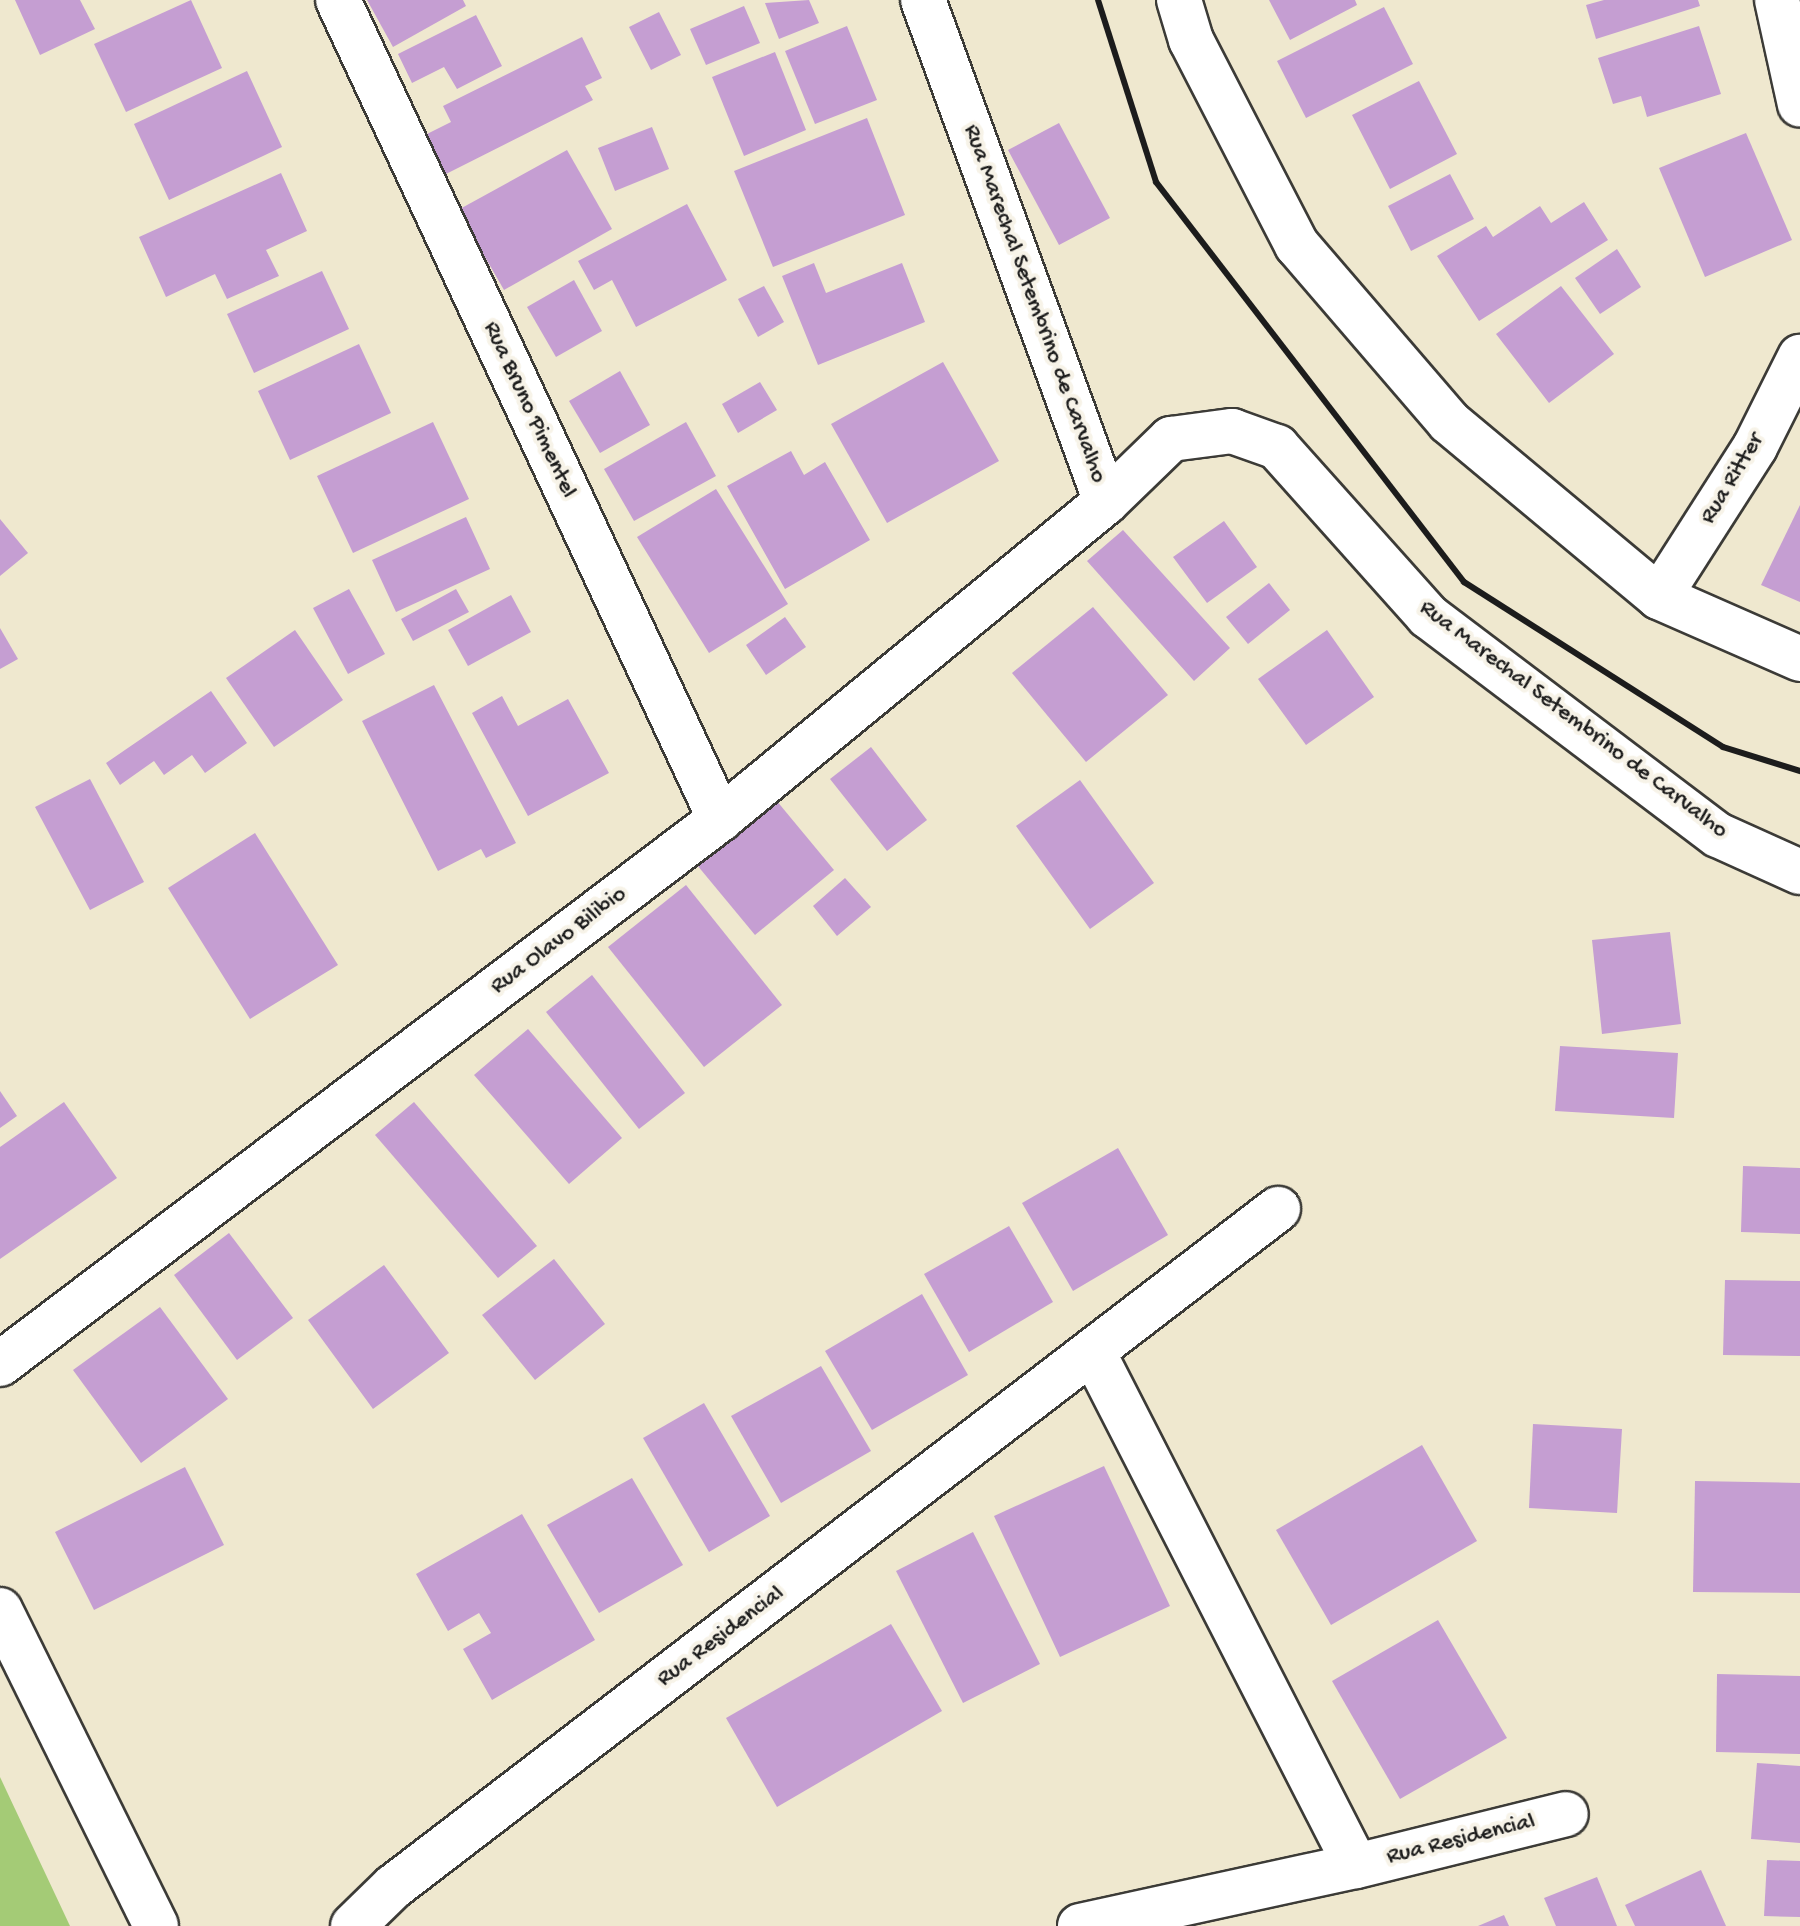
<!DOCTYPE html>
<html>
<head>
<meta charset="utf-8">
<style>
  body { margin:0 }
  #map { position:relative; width:1800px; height:1926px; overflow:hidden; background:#efe8cf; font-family:"Gochi Hand",sans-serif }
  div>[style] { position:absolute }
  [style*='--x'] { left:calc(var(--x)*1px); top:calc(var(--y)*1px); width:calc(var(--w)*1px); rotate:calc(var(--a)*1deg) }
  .green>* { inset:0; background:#a4cb76 }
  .building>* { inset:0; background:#c59ed2 }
  .roads { filter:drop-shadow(2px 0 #3c3b37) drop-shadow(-2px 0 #3c3b37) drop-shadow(0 2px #3c3b37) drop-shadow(0 -2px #3c3b37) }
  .minor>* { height:44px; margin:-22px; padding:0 22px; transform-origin:22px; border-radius:22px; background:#fff }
  .tertiary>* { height:44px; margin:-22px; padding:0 22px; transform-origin:22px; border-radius:22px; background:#fff }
  .rail>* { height:6px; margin:-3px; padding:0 3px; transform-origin:3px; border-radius:3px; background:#1c1c1c }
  span { translate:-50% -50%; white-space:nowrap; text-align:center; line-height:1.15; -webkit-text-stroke:8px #f7f3e8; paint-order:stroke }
  .street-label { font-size:24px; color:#1c1c1c }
</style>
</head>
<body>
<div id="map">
  <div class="green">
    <i style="clip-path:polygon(0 1777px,70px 1926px,0 1926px)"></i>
  </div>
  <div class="building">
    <i style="clip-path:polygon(15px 0,80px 0,95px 29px,40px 55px)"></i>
    <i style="clip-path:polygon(191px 0,222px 68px,126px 112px,94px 44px)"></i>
    <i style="clip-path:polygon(367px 0,463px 0,466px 6px,393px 47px)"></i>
    <i style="clip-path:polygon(809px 0,819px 23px,779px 39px,765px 3px)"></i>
    <i style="clip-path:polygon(1269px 0,1355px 0,1357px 5px,1290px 40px)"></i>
    <i style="clip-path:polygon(1604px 0,1698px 0,1700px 6px,1596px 39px,1586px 5px)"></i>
    <i style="clip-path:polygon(744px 6px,760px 43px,706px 65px,690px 29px)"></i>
    <i style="clip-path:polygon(1384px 7px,1413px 64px,1306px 118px,1277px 61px)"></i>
    <i style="clip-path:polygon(659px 12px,681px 55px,651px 70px,629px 27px)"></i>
    <i style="clip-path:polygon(476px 15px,502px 66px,457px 89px,444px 67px,412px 83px,398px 54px)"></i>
    <i style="clip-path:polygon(847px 26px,877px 100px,815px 124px,785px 51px)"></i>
    <i style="clip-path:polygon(1699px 26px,1721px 94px,1647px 117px,1641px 96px,1613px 104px,1598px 58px)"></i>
    <i style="clip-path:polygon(582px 37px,602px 78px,585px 86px,593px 100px,444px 175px,423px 136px,451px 122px,443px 106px)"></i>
    <i style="clip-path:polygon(775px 52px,806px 130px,744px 156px,712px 77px)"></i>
    <i style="clip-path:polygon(247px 71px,282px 147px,169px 200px,134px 124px)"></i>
    <i style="clip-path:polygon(1419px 81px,1457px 154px,1390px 189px,1352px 115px)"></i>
    <i style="clip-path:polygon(867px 118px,905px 215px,773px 267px,734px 171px)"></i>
    <i style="clip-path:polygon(1059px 123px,1110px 218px,1059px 245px,1008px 150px)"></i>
    <i style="clip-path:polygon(652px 127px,669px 169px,615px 191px,598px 148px)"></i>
    <i style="clip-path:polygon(1746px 133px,1792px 240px,1705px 277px,1659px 168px)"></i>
    <i style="clip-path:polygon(567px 150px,612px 229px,504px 290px,458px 210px)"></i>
    <i style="clip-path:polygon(281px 173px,307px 231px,266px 250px,279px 276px,227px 299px,215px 274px,166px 297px,139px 237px)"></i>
    <i style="clip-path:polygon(1450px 174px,1474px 219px,1411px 251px,1388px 206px)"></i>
    <i style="clip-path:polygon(1584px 202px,1608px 240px,1479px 321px,1437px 256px,1486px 226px,1493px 237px,1540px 206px,1551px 223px)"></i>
    <i style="clip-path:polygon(687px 204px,727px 280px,636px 327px,612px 280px,594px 290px,578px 261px)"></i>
    <i style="clip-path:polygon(1617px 249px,1641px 287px,1600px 314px,1575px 278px)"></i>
    <i style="clip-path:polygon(814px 263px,826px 293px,902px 263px,925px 322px,818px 365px,782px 276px)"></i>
    <i style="clip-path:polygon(322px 271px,349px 329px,254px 373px,227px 314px)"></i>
    <i style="clip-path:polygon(574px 280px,602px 331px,556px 357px,527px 307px)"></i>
    <i style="clip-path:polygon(764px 286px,784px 322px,758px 337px,738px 299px)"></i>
    <i style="clip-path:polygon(1561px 286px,1614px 354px,1549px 403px,1496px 334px)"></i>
    <i style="clip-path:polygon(359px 344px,391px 413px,290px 460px,258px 391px)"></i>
    <i style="clip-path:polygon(943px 362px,999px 461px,887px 523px,831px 424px)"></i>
    <i style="clip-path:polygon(620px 371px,650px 425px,600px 453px,569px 401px)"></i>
    <i style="clip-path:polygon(760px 382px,777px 410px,738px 433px,722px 404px)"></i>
    <i style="clip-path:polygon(433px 422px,469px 499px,353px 553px,317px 476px)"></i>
    <i style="clip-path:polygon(686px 422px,716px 476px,634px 521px,604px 469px)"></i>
    <i style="clip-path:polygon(791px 451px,804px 475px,825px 462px,870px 540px,785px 589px,727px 486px)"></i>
    <i style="clip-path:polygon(716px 489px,788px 604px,709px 653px,637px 537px)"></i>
    <i style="clip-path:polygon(1800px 505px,1800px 602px,1761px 585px)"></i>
    <i style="clip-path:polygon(466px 517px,490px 569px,396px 612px,372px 560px)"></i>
    <i style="clip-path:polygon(0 519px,28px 553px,0 576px)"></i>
    <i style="clip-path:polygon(1224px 521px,1257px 567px,1207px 603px,1173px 557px)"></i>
    <i style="clip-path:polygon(1123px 530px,1230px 648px,1194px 681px,1087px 561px)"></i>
    <i style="clip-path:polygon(1269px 583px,1290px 610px,1248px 644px,1226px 617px)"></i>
    <i style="clip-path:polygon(349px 589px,385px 654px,348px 674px,313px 608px)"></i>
    <i style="clip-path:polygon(456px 589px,469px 612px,413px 641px,401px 619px)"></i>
    <i style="clip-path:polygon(511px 595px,531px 632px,468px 666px,448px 630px)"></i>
    <i style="clip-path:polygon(1093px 607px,1168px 695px,1086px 762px,1012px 673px)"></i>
    <i style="clip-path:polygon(785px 617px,806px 647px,766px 675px,746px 645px)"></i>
    <i style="clip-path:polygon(0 628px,18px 659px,0 669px)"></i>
    <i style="clip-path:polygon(295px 630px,343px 700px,274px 747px,226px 678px)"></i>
    <i style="clip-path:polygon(1327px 630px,1374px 697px,1306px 745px,1258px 679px)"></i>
    <i style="clip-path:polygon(434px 685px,516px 843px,486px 858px,481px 849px,438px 871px,362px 721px)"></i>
    <i style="clip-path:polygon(211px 691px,247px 743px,205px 773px,192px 755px,164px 775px,154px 761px,120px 785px,106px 763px)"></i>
    <i style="clip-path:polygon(502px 696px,518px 726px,568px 699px,609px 773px,528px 816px,472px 713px)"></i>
    <i style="clip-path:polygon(871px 747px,927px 820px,887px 851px,830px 779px)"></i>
    <i style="clip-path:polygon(90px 779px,144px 882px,90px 910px,35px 807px)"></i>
    <i style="clip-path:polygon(1080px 780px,1154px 883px,1090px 929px,1016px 826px)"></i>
    <i style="clip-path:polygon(776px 800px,834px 870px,755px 935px,697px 865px)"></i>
    <i style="clip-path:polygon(255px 833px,338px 965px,250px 1019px,168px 888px)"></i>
    <i style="clip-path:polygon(845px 878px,871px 907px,837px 936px,813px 906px)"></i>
    <i style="clip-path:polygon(686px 885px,782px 1005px,704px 1067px,608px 947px)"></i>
    <i style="clip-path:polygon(1670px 932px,1681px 1024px,1602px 1034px,1592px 940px)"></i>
    <i style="clip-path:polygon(592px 975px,685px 1093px,639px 1129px,546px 1012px)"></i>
    <i style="clip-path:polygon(528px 1029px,622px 1138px,569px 1184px,474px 1075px)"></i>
    <i style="clip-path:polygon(1560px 1046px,1678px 1053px,1674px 1118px,1555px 1111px)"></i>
    <i style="clip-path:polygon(0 1091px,17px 1116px,0 1128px)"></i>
    <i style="clip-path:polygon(64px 1102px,117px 1178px,0 1259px,0 1147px)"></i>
    <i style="clip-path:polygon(414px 1102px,537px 1246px,498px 1278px,375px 1135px)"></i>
    <i style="clip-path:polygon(1118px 1148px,1168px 1235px,1073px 1291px,1022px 1203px)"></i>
    <i style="clip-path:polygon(1743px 1166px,1800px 1168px,1800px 1234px,1741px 1232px)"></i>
    <i style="clip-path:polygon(1009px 1226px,1053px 1302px,969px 1352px,924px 1274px)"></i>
    <i style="clip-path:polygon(229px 1233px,293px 1318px,237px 1360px,174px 1275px)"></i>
    <i style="clip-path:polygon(554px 1259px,605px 1324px,535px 1380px,482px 1315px)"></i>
    <i style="clip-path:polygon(384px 1265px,449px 1353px,373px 1409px,308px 1320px)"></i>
    <i style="clip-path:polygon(1725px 1280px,1800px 1281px,1800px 1356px,1723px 1355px)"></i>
    <i style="clip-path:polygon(922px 1294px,968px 1375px,872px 1430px,825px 1351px)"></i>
    <i style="clip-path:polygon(160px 1307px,228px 1399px,141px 1463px,73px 1370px)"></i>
    <i style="clip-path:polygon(821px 1366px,871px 1451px,781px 1503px,731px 1416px)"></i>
    <i style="clip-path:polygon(704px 1403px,770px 1516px,709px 1552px,643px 1438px)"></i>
    <i style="clip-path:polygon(1533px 1424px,1622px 1429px,1617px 1513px,1529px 1508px)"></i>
    <i style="clip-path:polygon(1422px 1445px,1477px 1541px,1331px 1625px,1276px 1530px)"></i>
    <i style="clip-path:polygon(1104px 1466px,1170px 1606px,1060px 1657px,994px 1516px)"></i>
    <i style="clip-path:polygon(185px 1467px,224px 1545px,94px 1610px,55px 1532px)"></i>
    <i style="clip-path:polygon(632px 1478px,683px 1565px,599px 1613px,547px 1525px)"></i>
    <i style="clip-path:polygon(1695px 1481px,1800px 1483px,1800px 1593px,1693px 1592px)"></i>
    <i style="clip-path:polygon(522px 1514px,595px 1640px,492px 1700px,463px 1649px,491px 1633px,479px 1613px,448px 1631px,416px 1574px)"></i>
    <i style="clip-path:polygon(973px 1532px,1040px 1664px,963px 1703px,896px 1571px)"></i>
    <i style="clip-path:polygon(1438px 1620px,1507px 1738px,1400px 1799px,1332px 1681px)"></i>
    <i style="clip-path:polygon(891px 1624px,942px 1711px,777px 1807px,726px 1718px)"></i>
    <i style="clip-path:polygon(1717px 1674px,1800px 1676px,1800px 1754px,1716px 1752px)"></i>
    <i style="clip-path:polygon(1757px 1763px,1800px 1766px,1800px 1843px,1751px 1839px)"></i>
    <i style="clip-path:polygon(1767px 1860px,1800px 1861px,1800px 1917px,1764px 1916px)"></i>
    <i style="clip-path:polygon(1701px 1870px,1726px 1926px,1635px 1926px,1625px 1905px)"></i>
    <i style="clip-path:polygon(1597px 1877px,1617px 1926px,1556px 1926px,1544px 1898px)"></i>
    <i style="clip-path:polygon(1504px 1915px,1509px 1926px,1478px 1926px)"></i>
  </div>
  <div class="roads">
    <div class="minor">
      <i style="--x:338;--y:0;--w:904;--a:64.99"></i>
      <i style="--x:923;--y:0;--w:534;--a:69.97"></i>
      <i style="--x:1179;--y:0;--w:42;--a:73.3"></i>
      <i style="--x:1191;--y:40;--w:231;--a:62.7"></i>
      <i style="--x:1297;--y:245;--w:233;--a:49.3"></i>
      <i style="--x:1449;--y:422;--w:273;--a:39.8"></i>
      <i style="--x:1659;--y:597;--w:154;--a:23.7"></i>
      <i style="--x:1777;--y:0;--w:107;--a:77.6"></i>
      <i style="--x:1659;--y:597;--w:178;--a:-57.4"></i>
      <i style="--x:1755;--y:447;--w:101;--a:-63.4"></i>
      <i style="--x:0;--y:1364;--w:903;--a:-37.12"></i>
      <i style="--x:720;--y:819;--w:499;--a:-39.4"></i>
      <i style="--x:1106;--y:502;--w:91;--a:-44.1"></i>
      <i style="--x:1171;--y:439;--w:62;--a:-7.5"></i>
      <i style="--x:1232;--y:431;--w:48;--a:19.6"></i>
      <i style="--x:1277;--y:447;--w:227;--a:48.2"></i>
      <i style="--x:1428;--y:616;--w:363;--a:37.1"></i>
      <i style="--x:1718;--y:835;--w:90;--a:24.3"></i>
      <i style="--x:1356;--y:1866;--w:216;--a:-13.9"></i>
      <i style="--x:353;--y:1926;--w:56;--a:-44.3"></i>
      <i style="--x:393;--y:1887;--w:1115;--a:-37.46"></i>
      <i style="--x:1080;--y:1926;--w:282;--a:-12.3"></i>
      <i style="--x:1356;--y:1866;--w:575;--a:-117.1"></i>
    </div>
    <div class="tertiary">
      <i style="--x:0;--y:1610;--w:352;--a:63.7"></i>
    </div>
  </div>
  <div class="rail">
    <i style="--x:1098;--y:0;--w:191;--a:72.3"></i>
    <i style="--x:1156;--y:182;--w:505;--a:52.4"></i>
    <i style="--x:1464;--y:582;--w:307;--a:32.5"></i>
    <i style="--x:1723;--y:747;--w:81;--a:17.3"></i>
  </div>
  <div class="street-label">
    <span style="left:1034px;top:304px;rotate:70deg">Rua Marechal Setembrino de Carvalho</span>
    <span style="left:529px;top:410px;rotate:65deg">Rua Bruno Pimentel</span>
    <span style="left:1733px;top:479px;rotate:-59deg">Rua Ritter</span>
    <span style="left:1573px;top:720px;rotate:37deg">Rua Marechal Setembrino de Carvalho</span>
    <span style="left:559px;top:941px;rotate:-37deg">Rua Olavo Bilibio</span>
    <span style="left:721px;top:1637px;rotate:-37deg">Rua Residencial</span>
    <span style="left:1461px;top:1840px;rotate:-14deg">Rua Residencial</span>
  </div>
</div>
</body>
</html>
